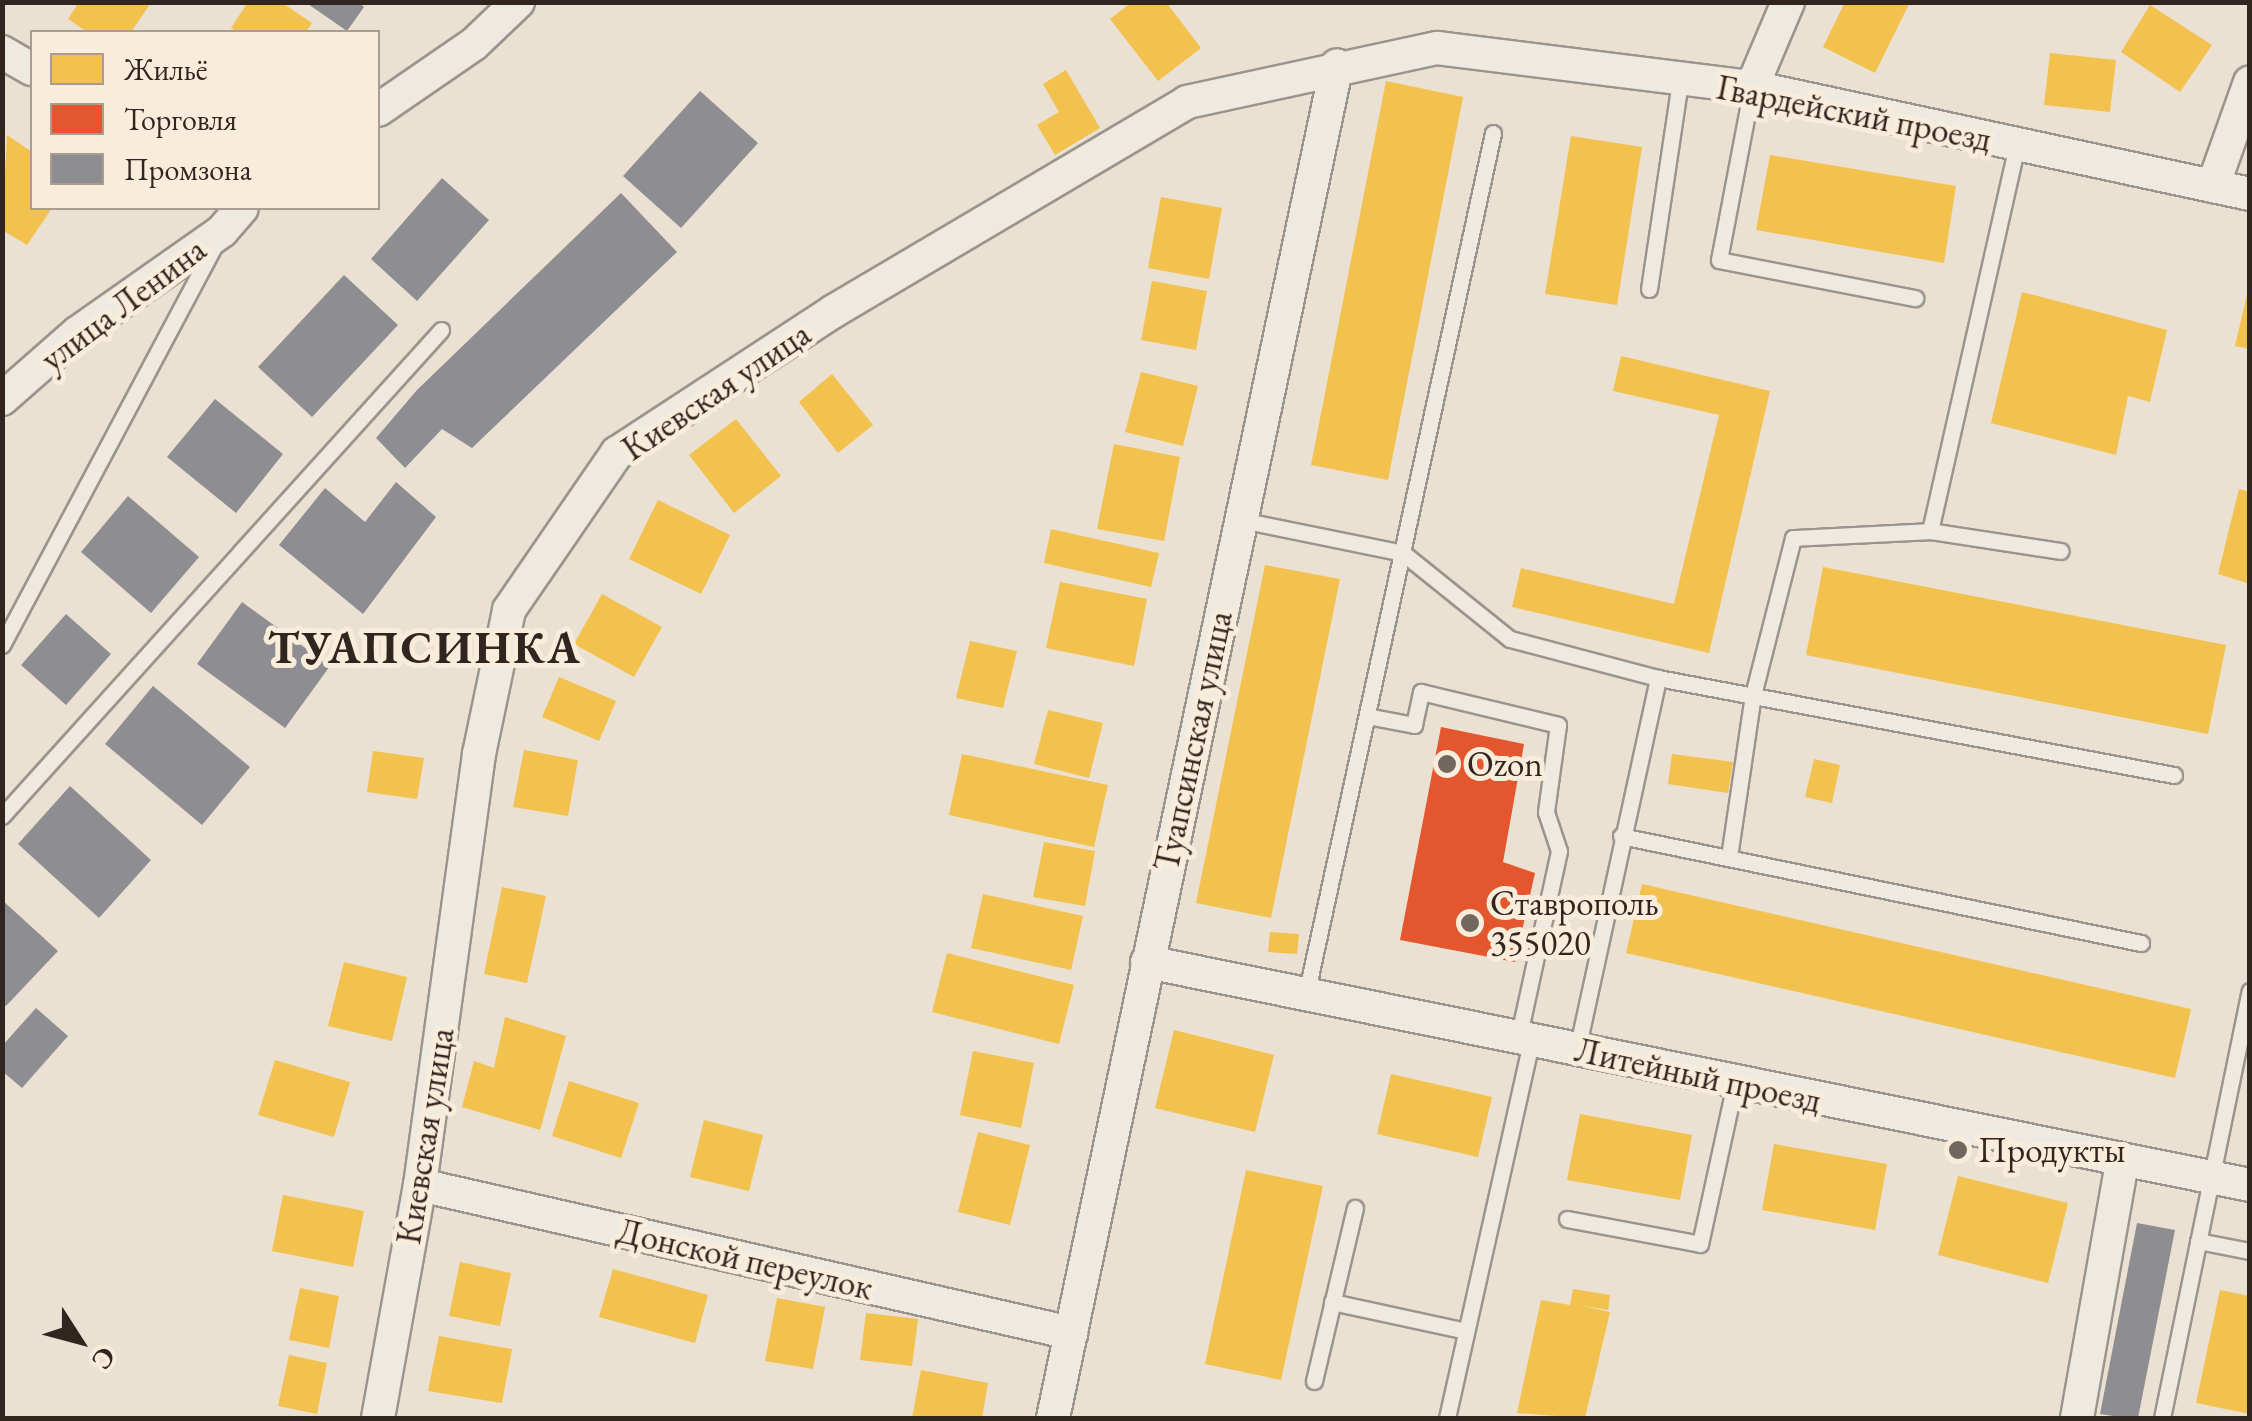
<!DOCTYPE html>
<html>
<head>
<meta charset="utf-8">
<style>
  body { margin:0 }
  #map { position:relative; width:2252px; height:1421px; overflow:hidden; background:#eae1d2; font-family:"EB Garamond",serif }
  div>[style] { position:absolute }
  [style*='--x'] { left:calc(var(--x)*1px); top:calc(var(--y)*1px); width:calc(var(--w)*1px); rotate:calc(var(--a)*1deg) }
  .homes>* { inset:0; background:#f2c14e }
  .shops>* { inset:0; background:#e4572e }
  .industry>* { inset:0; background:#8d8d92 }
  .roads { filter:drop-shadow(2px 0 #9b948c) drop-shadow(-2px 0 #9b948c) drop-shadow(0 2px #9b948c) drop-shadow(0 -2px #9b948c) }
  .lane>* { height:15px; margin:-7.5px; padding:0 7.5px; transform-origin:7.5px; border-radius:7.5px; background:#eeeae1 }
  .street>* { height:32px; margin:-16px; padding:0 16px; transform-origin:16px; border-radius:16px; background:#eeeae1 }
  .dots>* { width:28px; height:28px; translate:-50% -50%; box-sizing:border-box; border:5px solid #f8eddb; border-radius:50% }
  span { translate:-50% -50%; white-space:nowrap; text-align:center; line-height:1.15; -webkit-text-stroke:10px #f8eddb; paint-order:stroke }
  .street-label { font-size:35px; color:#312520 }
  .poi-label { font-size:35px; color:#312520 }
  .left { translate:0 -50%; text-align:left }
  .district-label { font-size:45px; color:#312520; font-weight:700; letter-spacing:2.5px }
  .frame { position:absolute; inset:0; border:5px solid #312520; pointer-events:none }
  .legend { position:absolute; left:30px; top:30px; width:350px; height:180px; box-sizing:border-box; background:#f8eddb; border:2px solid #a89d90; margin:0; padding:12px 18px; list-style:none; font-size:30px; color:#312520 }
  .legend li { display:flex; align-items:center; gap:20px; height:50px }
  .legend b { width:50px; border:2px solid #a89d90 }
  .north { position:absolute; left:30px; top:1291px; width:100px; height:100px; -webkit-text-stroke:8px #f8eddb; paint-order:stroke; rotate:126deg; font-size:28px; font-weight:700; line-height:40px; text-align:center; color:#312520 }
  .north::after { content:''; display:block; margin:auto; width:35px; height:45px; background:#312520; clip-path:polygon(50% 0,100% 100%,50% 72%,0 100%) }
</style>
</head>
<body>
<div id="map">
  <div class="homes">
    <i style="clip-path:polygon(79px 2px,144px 2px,149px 6px,131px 32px,87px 32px,68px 19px)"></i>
    <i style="clip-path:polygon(248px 2px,281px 2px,312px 23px,306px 32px,239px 32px,231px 28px)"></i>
    <i style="clip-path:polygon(1132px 2px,1166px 2px,1201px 48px,1158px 81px,1110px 19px)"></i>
    <i style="clip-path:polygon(1845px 2px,1910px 2px,1875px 73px,1823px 47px)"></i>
    <i style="clip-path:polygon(2150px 5px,2212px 45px,2180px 92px,2121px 52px)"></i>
    <i style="clip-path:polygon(2050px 53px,2116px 60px,2110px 112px,2044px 105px)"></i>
    <i style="clip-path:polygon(1066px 70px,1100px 128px,1055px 155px,1037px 125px,1059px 112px,1043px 84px)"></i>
    <i style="clip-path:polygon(1386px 81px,1463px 97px,1388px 480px,1311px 465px)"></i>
    <i style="clip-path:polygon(7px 135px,32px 152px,32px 208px,52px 208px,27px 245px,2px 230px)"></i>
    <i style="clip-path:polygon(1571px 136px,1642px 147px,1617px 305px,1545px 294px)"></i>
    <i style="clip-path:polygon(1770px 155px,1956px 186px,1944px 263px,1756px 230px)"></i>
    <i style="clip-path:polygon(1161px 197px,1222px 208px,1209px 279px,1148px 268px)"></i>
    <i style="clip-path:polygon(1152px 281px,1207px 291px,1196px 350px,1141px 340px)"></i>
    <i style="clip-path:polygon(2248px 290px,2250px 290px,2250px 349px,2235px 346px)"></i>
    <i style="clip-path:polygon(2022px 292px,2167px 330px,2150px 402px,2128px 396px,2116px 455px,1991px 423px)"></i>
    <i style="clip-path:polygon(1621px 356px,1770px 391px,1709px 653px,1512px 607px,1521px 568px,1674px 604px,1719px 415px,1613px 391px)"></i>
    <i style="clip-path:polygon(1141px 372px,1198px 386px,1183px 446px,1125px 432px)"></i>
    <i style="clip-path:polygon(832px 374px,873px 425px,838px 453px,799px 402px)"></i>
    <i style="clip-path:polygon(736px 419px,781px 476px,734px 513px,689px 455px)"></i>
    <i style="clip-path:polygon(1114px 444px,1180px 457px,1164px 541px,1097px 529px)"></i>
    <i style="clip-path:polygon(2239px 489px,2250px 492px,2250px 584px,2218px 574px)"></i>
    <i style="clip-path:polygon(658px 500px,730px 535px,701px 594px,629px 559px)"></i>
    <i style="clip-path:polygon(1051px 529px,1159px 553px,1151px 587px,1044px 563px)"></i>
    <i style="clip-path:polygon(1265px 565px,1340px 579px,1271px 918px,1196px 903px)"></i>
    <i style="clip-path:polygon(1823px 567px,2226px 645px,2208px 734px,1806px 655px)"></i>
    <i style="clip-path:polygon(1060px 582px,1147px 599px,1134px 666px,1046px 648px)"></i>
    <i style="clip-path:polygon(602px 594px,662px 627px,634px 677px,574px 644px)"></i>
    <i style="clip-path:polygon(970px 641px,1017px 651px,1003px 708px,956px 698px)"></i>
    <i style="clip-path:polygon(559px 677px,616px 701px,599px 741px,542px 717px)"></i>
    <i style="clip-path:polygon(1048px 710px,1103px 723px,1089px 778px,1034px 764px)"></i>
    <i style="clip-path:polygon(524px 750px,578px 760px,568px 816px,513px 807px)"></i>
    <i style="clip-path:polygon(373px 751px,424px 758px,417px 799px,367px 792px)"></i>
    <i style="clip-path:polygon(962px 754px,1108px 785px,1094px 847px,949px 815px)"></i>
    <i style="clip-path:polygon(1672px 754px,1733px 762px,1728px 793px,1668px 784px)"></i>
    <i style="clip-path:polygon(1814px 759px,1840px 765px,1832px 803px,1805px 797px)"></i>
    <i style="clip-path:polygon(1044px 842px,1095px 851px,1085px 906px,1033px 897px)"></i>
    <i style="clip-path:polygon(1642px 884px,2191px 1009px,2175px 1078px,1626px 953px)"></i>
    <i style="clip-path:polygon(502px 887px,546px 896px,527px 983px,484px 974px)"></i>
    <i style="clip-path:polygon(983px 894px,1083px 916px,1071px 970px,971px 948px)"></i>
    <i style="clip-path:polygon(1270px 932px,1299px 934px,1297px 954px,1268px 952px)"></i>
    <i style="clip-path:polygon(947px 953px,1074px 985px,1059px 1044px,932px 1012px)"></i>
    <i style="clip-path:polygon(344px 962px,407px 977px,392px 1041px,328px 1026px)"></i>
    <i style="clip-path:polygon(505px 1017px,566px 1036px,540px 1130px,462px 1107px,474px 1061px,494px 1068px)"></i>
    <i style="clip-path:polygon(1174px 1030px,1274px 1055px,1255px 1132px,1155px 1108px)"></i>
    <i style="clip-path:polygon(973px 1051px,1034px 1063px,1021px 1128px,960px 1115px)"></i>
    <i style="clip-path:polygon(275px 1060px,350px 1082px,334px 1137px,258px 1115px)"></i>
    <i style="clip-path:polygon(1391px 1074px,1492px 1097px,1478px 1157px,1377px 1134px)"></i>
    <i style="clip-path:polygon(569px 1081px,639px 1103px,621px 1158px,552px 1136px)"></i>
    <i style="clip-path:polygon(1580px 1114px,1692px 1135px,1680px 1200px,1567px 1180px)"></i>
    <i style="clip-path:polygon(704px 1120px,763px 1135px,749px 1191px,690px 1177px)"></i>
    <i style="clip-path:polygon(978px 1132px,1030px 1145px,1010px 1225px,958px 1212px)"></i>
    <i style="clip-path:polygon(1774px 1144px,1887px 1164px,1875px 1230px,1762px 1210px)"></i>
    <i style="clip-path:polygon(1246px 1170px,1323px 1186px,1281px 1380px,1205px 1364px)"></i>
    <i style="clip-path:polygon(1958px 1176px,2068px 1203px,2048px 1283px,1938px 1255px)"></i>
    <i style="clip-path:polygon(283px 1195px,364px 1211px,353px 1267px,272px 1251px)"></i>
    <i style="clip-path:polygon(460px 1262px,511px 1273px,500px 1326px,449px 1316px)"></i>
    <i style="clip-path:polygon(613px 1269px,708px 1295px,695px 1343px,599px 1317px)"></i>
    <i style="clip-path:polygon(300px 1288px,339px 1296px,329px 1348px,289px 1340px)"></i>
    <i style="clip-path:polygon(1573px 1289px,1610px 1295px,1608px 1310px,1579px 1305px,1610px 1312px,1585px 1418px,1517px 1413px,1541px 1300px,1570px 1305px)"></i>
    <i style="clip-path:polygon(2220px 1290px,2250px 1296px,2250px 1414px,2196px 1403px)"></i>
    <i style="clip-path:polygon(777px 1298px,825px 1307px,813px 1369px,765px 1361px)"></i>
    <i style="clip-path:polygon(866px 1313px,918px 1319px,912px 1366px,860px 1360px)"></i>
    <i style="clip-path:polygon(439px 1336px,512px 1349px,502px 1403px,428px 1391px)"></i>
    <i style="clip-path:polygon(289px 1355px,327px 1363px,317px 1414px,278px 1406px)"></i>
    <i style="clip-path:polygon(921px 1370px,988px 1383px,982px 1418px,912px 1418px)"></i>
  </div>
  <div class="shops">
    <i style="clip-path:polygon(1441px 727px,1524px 744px,1503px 862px,1535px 873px,1515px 962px,1400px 940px)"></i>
  </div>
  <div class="industry">
    <i style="clip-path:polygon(305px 2px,358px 2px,364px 7px,347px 31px)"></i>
    <i style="clip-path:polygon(700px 91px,758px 143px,681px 228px,623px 176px)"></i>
    <i style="clip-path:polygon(442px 178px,489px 220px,417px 301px,371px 259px)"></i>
    <i style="clip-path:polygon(621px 193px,677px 252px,472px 448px,442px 429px,405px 468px,376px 438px,417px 390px)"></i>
    <i style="clip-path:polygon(344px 275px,398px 325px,312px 417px,258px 367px)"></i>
    <i style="clip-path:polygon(215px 399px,283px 454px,236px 513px,167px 457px)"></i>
    <i style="clip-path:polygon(396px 482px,436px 517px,363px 614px,279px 545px,325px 488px,365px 522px)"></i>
    <i style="clip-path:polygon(128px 496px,199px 557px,151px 613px,81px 552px)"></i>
    <i style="clip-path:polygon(242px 602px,330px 666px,285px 728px,197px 664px)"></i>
    <i style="clip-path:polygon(66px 614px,111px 654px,66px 705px,21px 665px)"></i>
    <i style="clip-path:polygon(153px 686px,250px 767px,202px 825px,105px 744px)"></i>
    <i style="clip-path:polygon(70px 786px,151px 860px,99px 918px,18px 844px)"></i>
    <i style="clip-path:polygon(2px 900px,58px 951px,6px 1006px,2px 1003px)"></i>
    <i style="clip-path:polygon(36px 1008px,68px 1036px,22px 1088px,2px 1071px,2px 1046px)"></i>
    <i style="clip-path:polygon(2137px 1223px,2175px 1230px,2138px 1418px,2126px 1418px,2100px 1414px)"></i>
  </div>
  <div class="roads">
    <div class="lane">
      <i style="--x:1752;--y:87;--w:176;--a:100.8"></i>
      <i style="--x:1719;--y:260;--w:200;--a:11"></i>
      <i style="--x:1649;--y:289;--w:209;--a:-81.5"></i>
      <i style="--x:1241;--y:520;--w:165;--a:11.5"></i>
      <i style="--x:1403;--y:553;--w:137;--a:38.8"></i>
      <i style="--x:1510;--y:639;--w:153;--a:14.8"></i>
      <i style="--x:1930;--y:531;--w:132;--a:8.7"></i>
      <i style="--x:2;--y:645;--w:452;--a:-62"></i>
      <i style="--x:1367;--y:716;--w:48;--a:10.8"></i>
      <i style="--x:1414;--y:725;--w:34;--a:-78"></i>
      <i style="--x:1421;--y:692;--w:141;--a:13.5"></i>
      <i style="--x:1558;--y:725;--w:88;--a:97.9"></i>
      <i style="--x:1546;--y:812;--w:41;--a:71.6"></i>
      <i style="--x:1559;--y:851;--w:192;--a:102.3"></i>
      <i style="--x:2;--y:816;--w:655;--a:-47.91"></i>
      <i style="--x:1621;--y:836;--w:531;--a:11.63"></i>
      <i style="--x:1729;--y:857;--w:164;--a:-81.6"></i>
      <i style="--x:1753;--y:695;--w:162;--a:-75.7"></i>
      <i style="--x:1793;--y:538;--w:137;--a:-2.9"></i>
      <i style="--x:1930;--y:531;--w:395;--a:-77.3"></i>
      <i style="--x:1306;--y:995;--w:882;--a:-77.76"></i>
      <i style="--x:1577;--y:1050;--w:381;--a:-77.7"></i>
      <i style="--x:1658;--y:678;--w:525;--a:10.65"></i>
      <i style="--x:1567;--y:1219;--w:135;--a:10.6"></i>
      <i style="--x:1700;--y:1244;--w:165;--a:-77.7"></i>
      <i style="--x:2198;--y:1241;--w:53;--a:10.9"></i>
      <i style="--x:1332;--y:1302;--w:137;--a:12.2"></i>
      <i style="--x:1314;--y:1381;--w:178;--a:-76.7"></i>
      <i style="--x:1447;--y:1418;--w:386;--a:-77.4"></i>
      <i style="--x:2162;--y:1418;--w:436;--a:-78.4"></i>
    </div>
    <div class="street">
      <i style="--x:2;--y:52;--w:34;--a:30"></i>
      <i style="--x:1752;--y:87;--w:92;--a:-67"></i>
      <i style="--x:378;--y:110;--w:116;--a:-34.5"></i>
      <i style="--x:474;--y:44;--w:61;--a:-43.7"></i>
      <i style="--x:2213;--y:186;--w:110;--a:-70.4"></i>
      <i style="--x:2;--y:399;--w:100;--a:-41.3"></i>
      <i style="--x:77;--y:333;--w:177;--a:-35.1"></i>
      <i style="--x:222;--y:231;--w:30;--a:-49"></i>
      <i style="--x:1147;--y:962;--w:1125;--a:11.43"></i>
      <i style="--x:420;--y:1185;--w:668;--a:12.81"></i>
      <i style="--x:378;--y:1418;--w:237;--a:-79.8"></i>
      <i style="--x:420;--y:1185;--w:435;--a:-82.2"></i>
      <i style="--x:479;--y:754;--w:147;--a:-78.2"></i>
      <i style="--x:509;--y:610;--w:191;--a:-55.5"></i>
      <i style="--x:617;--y:453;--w:259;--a:-33.2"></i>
      <i style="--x:834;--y:311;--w:410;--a:-30.6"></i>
      <i style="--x:1187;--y:102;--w:256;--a:-12.2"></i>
      <i style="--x:1437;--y:48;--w:317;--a:7.1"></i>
      <i style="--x:1752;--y:87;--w:509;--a:12.13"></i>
      <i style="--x:1053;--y:1418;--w:1382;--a:-78.15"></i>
      <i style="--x:2077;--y:1418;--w:260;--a:-80"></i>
    </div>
  </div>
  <div class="dots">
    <i style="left:1447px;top:764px;background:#72675e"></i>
    <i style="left:1470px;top:923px;background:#72675e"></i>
    <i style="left:1958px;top:1150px;background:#72675e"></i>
  </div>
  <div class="street-label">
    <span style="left:1854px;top:113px;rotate:11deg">Гвардейский проезд</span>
    <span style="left:123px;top:304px;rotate:-37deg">улица Ленина</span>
    <span style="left:716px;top:391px;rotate:-34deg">Киевская улица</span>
    <span style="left:1193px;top:741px;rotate:-78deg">Туапсинская улица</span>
    <span style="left:1698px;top:1075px;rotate:12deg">Литейный проезд</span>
    <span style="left:425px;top:1136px;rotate:-81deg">Киевская улица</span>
    <span style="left:745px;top:1259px;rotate:13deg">Донской переулок</span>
  </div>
  <div class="poi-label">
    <span class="left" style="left:1467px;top:764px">Ozon</span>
    <span class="left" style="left:1490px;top:923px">Ставрополь<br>355020</span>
    <span class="left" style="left:1978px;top:1150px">Продукты</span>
  </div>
  <div class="district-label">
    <span style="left:425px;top:648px">ТУАПСИНКА</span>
  </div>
  <div class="frame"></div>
  <ul class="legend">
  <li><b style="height:28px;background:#f2c14e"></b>Жильё</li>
  <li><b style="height:28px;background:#e4572e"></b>Торговля</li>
  <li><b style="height:28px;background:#8d8d92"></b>Промзона</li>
  </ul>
  <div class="north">С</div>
</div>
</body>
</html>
